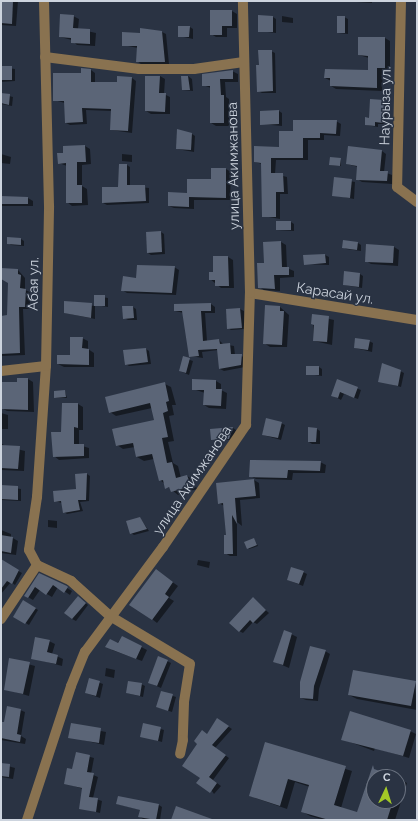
<!DOCTYPE html>
<html>
<head>
<meta charset="utf-8">
<style>
  body { margin:0 }
  #map { position:relative; width:418px; height:821px; overflow:hidden; background:#2a3343; font-family:Raleway,sans-serif }
  div>[style] { position:absolute }
  [style*='--x'] { left:calc(var(--x)*1px); top:calc(var(--y)*1px); width:calc(var(--w)*1px); rotate:calc(var(--a)*1deg) }
  .shadow>* { inset:0; background:#0007 }
  .building>* { inset:0; background:#5b6577 }
  .minor>* { height:10px; margin:-5px; padding:0 5px; transform-origin:5px; border-radius:5px; background:#897250 }
  span { translate:-50% -50%; white-space:nowrap; text-align:center; line-height:1.15; -webkit-text-stroke:3px #2a3343; paint-order:stroke }
  .street-label { font-size:14px; color:#cdd4de }
  .frame { position:absolute; inset:0; border:2px solid #cdd4de; pointer-events:none }
  .north { position:absolute; left:366px; top:769px; width:40px; height:40px; box-sizing:border-box; background:#2a3343; border:1px solid #6b7381; border-radius:50%; rotate:4deg; font-size:11px; font-weight:700; line-height:16px; text-align:center; color:#cdd4de }
  .north::after { content:''; display:block; margin:auto; width:14px; height:18px; background:#a3c926; clip-path:polygon(50% 0,100% 100%,50% 72%,0 100%) }
</style>
</head>
<body>
<div id="map">
  <div class="shadow">
    <i style="clip-path:polygon(1px 1px,18px 1px,16px 26px,1px 25px)"></i>
    <i style="clip-path:polygon(355px 1px,372px 1px,372px 3px,357px 2px)"></i>
    <i style="clip-path:polygon(232px 11px,237px 14px,237px 28px,227px 28px,227px 37px,216px 37px,211px 34px)"></i>
    <i style="clip-path:polygon(73px 16px,79px 19px,78px 29px,96px 33px,95px 46px,77px 45px,72px 40px,60px 37px)"></i>
    <i style="clip-path:polygon(282px 16px,293px 18px,293px 23px,282px 22px)"></i>
    <i style="clip-path:polygon(273px 17px,276px 19px,276px 33px,259px 31px)"></i>
    <i style="clip-path:polygon(344px 17px,348px 19px,348px 34px,338px 33px)"></i>
    <i style="clip-path:polygon(190px 27px,193px 29px,193px 39px,179px 36px)"></i>
    <i style="clip-path:polygon(162px 32px,166px 34px,169px 64px,141px 64px,137px 61px,138px 48px,123px 45px,141px 34px)"></i>
    <i style="clip-path:polygon(385px 38px,390px 41px,390px 71px,383px 71px,382px 91px,336px 89px,331px 86px,331px 81px,325px 78px,369px 71px,369px 58px,359px 55px)"></i>
    <i style="clip-path:polygon(271px 51px,275px 53px,276px 93px,262px 93px,258px 91px,260px 66px)"></i>
    <i style="clip-path:polygon(1px 67px,15px 69px,15px 81px,1px 82px)"></i>
    <i style="clip-path:polygon(91px 70px,95px 73px,95px 83px,118px 83px,132px 78px,136px 81px,132px 133px,111px 130px,112px 111px,86px 110px,87px 124px,70px 125px,66px 123px,65px 103px,54px 100px)"></i>
    <i style="clip-path:polygon(232px 71px,238px 74px,238px 82px,225px 82px,226px 97px,229px 99px,229px 126px,216px 126px,211px 123px,211px 88px,203px 85px)"></i>
    <i style="clip-path:polygon(146px 76px,160px 76px,165px 79px,164px 94px,170px 97px,170px 114px,151px 114px,146px 111px)"></i>
    <i style="clip-path:polygon(188px 76px,192px 79px,193px 91px,183px 90px)"></i>
    <i style="clip-path:polygon(1px 94px,13px 97px,12px 106px,1px 104px)"></i>
    <i style="clip-path:polygon(384px 101px,387px 103px,386px 124px,378px 124px,378px 127px,366px 125px)"></i>
    <i style="clip-path:polygon(279px 111px,282px 113px,282px 126px,261px 124px)"></i>
    <i style="clip-path:polygon(336px 121px,341px 124px,340px 136px,324px 135px,324px 140px,308px 140px,308px 160px,276px 160px,275px 174px,287px 177px,288px 194px,280px 194px,280px 219px,263px 216px,262px 164px,255px 162px,280px 148px,294px 132px)"></i>
    <i style="clip-path:polygon(192px 134px,195px 136px,194px 152px,177px 149px)"></i>
    <i style="clip-path:polygon(85px 146px,90px 149px,91px 164px,82px 165px,82px 186px,87px 189px,88px 205px,72px 206px,67px 202px,67px 166px,59px 163px,64px 154px)"></i>
    <i style="clip-path:polygon(382px 151px,386px 154px,384px 172px,392px 175px,392px 184px,362px 182px,357px 179px,358px 167px,347px 164px)"></i>
    <i style="clip-path:polygon(1px 154px,11px 157px,10px 164px,1px 163px)"></i>
    <i style="clip-path:polygon(122px 154px,132px 155px,132px 162px,122px 161px)"></i>
    <i style="clip-path:polygon(341px 159px,341px 166px,330px 165px)"></i>
    <i style="clip-path:polygon(127px 165px,130px 167px,130px 186px,149px 188px,149px 203px,107px 205px,103px 203px,119px 188px)"></i>
    <i style="clip-path:polygon(226px 169px,231px 172px,230px 200px,194px 200px,194px 209px,174px 208px,169px 206px)"></i>
    <i style="clip-path:polygon(335px 178px,355px 182px,354px 199px,333px 195px)"></i>
    <i style="clip-path:polygon(1px 197px,28px 198px,33px 201px,33px 206px,1px 206px)"></i>
    <i style="clip-path:polygon(291px 222px,294px 224px,294px 231px,277px 230px)"></i>
    <i style="clip-path:polygon(161px 232px,164px 234px,165px 254px,151px 255px,148px 253px)"></i>
    <i style="clip-path:polygon(8px 238px,21px 239px,24px 241px,24px 246px,11px 245px,8px 243px)"></i>
    <i style="clip-path:polygon(343px 241px,358px 243px,361px 245px,361px 251px,346px 249px,343px 247px)"></i>
    <i style="clip-path:polygon(281px 242px,286px 245px,287px 268px,294px 271px,294px 277px,280px 278px,280px 291px,264px 290px,259px 287px,265px 264px)"></i>
    <i style="clip-path:polygon(394px 247px,399px 250px,398px 266px,371px 264px,366px 261px)"></i>
    <i style="clip-path:polygon(325px 255px,329px 257px,329px 265px,305px 264px)"></i>
    <i style="clip-path:polygon(228px 257px,233px 260px,234px 288px,221px 288px,210px 279px)"></i>
    <i style="clip-path:polygon(174px 267px,179px 270px,176px 295px,127px 293px,122px 290px,137px 279px)"></i>
    <i style="clip-path:polygon(18px 270px,25px 278px,25px 290px,30px 292px,30px 309px,23px 309px,25px 355px,1px 356px,1px 317px,8px 316px,9px 283px)"></i>
    <i style="clip-path:polygon(360px 274px,363px 276px,362px 288px,344px 285px)"></i>
    <i style="clip-path:polygon(95px 296px,108px 298px,108px 307px,95px 305px,95px 319px,65px 313px,65px 302px,95px 306px)"></i>
    <i style="clip-path:polygon(211px 304px,215px 307px,215px 313px,205px 313px,207px 341px,219px 340px,223px 344px,234px 346px,235px 355px,245px 357px,245px 367px,224px 371px,220px 369px,218px 350px,202px 352px,203px 358px,190px 356px,184px 313px,175px 311px,175px 305px)"></i>
    <i style="clip-path:polygon(133px 307px,136px 309px,137px 320px,128px 320px,124px 318px)"></i>
    <i style="clip-path:polygon(280px 307px,289px 315px,287px 347px,270px 347px,264px 343px)"></i>
    <i style="clip-path:polygon(240px 309px,244px 311px,245px 329px,231px 330px,228px 328px)"></i>
    <i style="clip-path:polygon(313px 315px,334px 320px,332px 345px,314px 341px)"></i>
    <i style="clip-path:polygon(82px 338px,88px 341px,88px 349px,94px 353px,94px 367px,64px 367px,58px 364px,71px 356px)"></i>
    <i style="clip-path:polygon(369px 341px,373px 343px,372px 352px,355px 348px)"></i>
    <i style="clip-path:polygon(146px 349px,149px 351px,151px 364px,129px 366px,126px 364px)"></i>
    <i style="clip-path:polygon(184px 358px,193px 361px,189px 375px,180px 371px)"></i>
    <i style="clip-path:polygon(319px 367px,322px 369px,322px 376px,307px 374px)"></i>
    <i style="clip-path:polygon(400px 371px,404px 373px,401px 387px,379px 381px)"></i>
    <i style="clip-path:polygon(28px 379px,33px 382px,34px 412px,7px 411px,1px 408px,1px 383px,18px 383px)"></i>
    <i style="clip-path:polygon(216px 381px,221px 384px,221px 390px,227px 393px,226px 409px,209px 408px,204px 405px,205px 393px,193px 389px)"></i>
    <i style="clip-path:polygon(338px 381px,361px 390px,358px 399px,344px 394px,341px 400px,332px 395px)"></i>
    <i style="clip-path:polygon(165px 384px,171px 387px,176px 405px,172px 405px,174px 415px,169px 416px,174px 441px,168px 442px,173px 463px,178px 466px,181px 478px,187px 476px,194px 480px,197px 489px,178px 495px,160px 480px,154px 459px,144px 461px,137px 457px,135px 447px,123px 449px,117px 445px,155px 421px,152px 408px,116px 416px,110px 412px)"></i>
    <i style="clip-path:polygon(65px 391px,67px 398px,55px 398px)"></i>
    <i style="clip-path:polygon(78px 404px,83px 407px,83px 430px,79px 430px,79px 445px,89px 448px,89px 458px,59px 460px,54px 456px,62px 433px)"></i>
    <i style="clip-path:polygon(1px 413px,8px 415px,8px 429px,1px 429px)"></i>
    <i style="clip-path:polygon(281px 423px,285px 425px,281px 440px,263px 435px)"></i>
    <i style="clip-path:polygon(233px 428px,236px 430px,232px 440px,212px 440px,211px 430px)"></i>
    <i style="clip-path:polygon(317px 429px,320px 431px,320px 444px,312px 444px,309px 442px)"></i>
    <i style="clip-path:polygon(1px 443px,5px 446px,25px 451px,24px 471px,1px 470px)"></i>
    <i style="clip-path:polygon(320px 462px,326px 465px,325px 473px,293px 473px,292px 480px,256px 479px,250px 476px)"></i>
    <i style="clip-path:polygon(87px 474px,90px 476px,89px 501px,80px 502px,83px 511px,67px 514px,64px 512px,62px 503px,55px 501px,77px 490px)"></i>
    <i style="clip-path:polygon(254px 480px,259px 483px,260px 498px,240px 500px,242px 526px,237px 522px,237px 556px,230px 556px,225px 553px,227px 536px,224px 506px,219px 503px)"></i>
    <i style="clip-path:polygon(1px 486px,21px 489px,21px 501px,1px 500px)"></i>
    <i style="clip-path:polygon(140px 518px,149px 531px,134px 535px,131px 533px)"></i>
    <i style="clip-path:polygon(48px 520px,57px 521px,57px 528px,48px 527px)"></i>
    <i style="clip-path:polygon(1px 530px,11px 534px,11px 537px,18px 541px,16px 555px,1px 553px)"></i>
    <i style="clip-path:polygon(254px 539px,258px 546px,249px 549px,245px 543px)"></i>
    <i style="clip-path:polygon(198px 560px,210px 562px,209px 568px,197px 565px)"></i>
    <i style="clip-path:polygon(6px 564px,22px 573px,15px 585px,11px 582px,1px 594px,1px 571px)"></i>
    <i style="clip-path:polygon(303px 572px,307px 574px,303px 586px,288px 580px)"></i>
    <i style="clip-path:polygon(161px 574px,178px 586px,169px 598px,174px 601px,157px 623px,152px 619px)"></i>
    <i style="clip-path:polygon(40px 575px,67px 588px,72px 591px,70px 595px,58px 587px,52px 597px,40px 590px,33px 600px,26px 596px)"></i>
    <i style="clip-path:polygon(81px 599px,88px 605px,76px 621px,72px 619px)"></i>
    <i style="clip-path:polygon(253px 599px,269px 613px,257px 624px,253px 622px,243px 633px,239px 631px)"></i>
    <i style="clip-path:polygon(24px 601px,38px 610px,29px 625px,14px 616px)"></i>
    <i style="clip-path:polygon(291px 634px,297px 637px,289px 668px,275px 662px)"></i>
    <i style="clip-path:polygon(122px 637px,147px 650px,142px 661px,112px 650px)"></i>
    <i style="clip-path:polygon(49px 641px,55px 644px,52px 654px,63px 659px,62px 666px,32px 658px)"></i>
    <i style="clip-path:polygon(325px 651px,330px 654px,319px 689px,318px 701px,306px 700px,301px 698px)"></i>
    <i style="clip-path:polygon(10px 659px,35px 666px,29px 696px,5px 689px)"></i>
    <i style="clip-path:polygon(167px 661px,171px 663px,161px 688px,152px 684px)"></i>
    <i style="clip-path:polygon(106px 668px,115px 670px,114px 678px,105px 676px)"></i>
    <i style="clip-path:polygon(90px 679px,103px 684px,100px 698px,86px 693px)"></i>
    <i style="clip-path:polygon(415px 682px,417px 710px,357px 699px,349px 695px)"></i>
    <i style="clip-path:polygon(141px 684px,145px 686px,143px 697px,127px 693px)"></i>
    <i style="clip-path:polygon(161px 692px,176px 697px,172px 712px,157px 707px)"></i>
    <i style="clip-path:polygon(20px 710px,25px 712px,21px 736px,26px 739px,25px 744px,1px 740px,1px 723px,5px 724px)"></i>
    <i style="clip-path:polygon(218px 720px,232px 729px,215px 748px,229px 758px,213px 780px,221px 786px,214px 794px,202px 777px,207px 735px)"></i>
    <i style="clip-path:polygon(144px 724px,164px 730px,162px 742px,141px 736px)"></i>
    <i style="clip-path:polygon(72px 725px,106px 732px,104px 745px,70px 737px)"></i>
    <i style="clip-path:polygon(410px 731px,416px 734px,409px 758px,375px 748px,374px 751px,342px 739px)"></i>
    <i style="clip-path:polygon(266px 744px,352px 771px,341px 808px,357px 814px,372px 769px,395px 777px,374px 777px,374px 801px,398px 801px,398px 778px,407px 783px,395px 820px,324px 820px,310px 816px,303px 812px,310px 787px,295px 782px,287px 809px,250px 796px)"></i>
    <i style="clip-path:polygon(76px 753px,94px 758px,91px 774px,98px 777px,93px 798px,102px 801px,100px 813px,80px 808px,83px 789px,65px 783px,73px 770px)"></i>
    <i style="clip-path:polygon(1px 764px,15px 768px,13px 779px,1px 777px)"></i>
    <i style="clip-path:polygon(119px 797px,159px 805px,162px 807px,160px 820px,143px 819px,140px 817px,141px 810px,117px 804px)"></i>
  </div>
  <div class="building">
    <i style="clip-path:polygon(1px 1px,13px 1px,12px 24px,1px 23px)"></i>
    <i style="clip-path:polygon(210px 10px,232px 10px,232px 26px,222px 26px,222px 35px,210px 35px)"></i>
    <i style="clip-path:polygon(60px 14px,74px 15px,73px 28px,90px 29px,90px 44px,71px 43px,71px 38px,59px 37px)"></i>
    <i style="clip-path:polygon(258px 15px,273px 16px,273px 32px,258px 32px)"></i>
    <i style="clip-path:polygon(337px 16px,345px 16px,345px 33px,337px 33px)"></i>
    <i style="clip-path:polygon(178px 26px,190px 26px,189px 37px,178px 37px)"></i>
    <i style="clip-path:polygon(140px 28px,162px 31px,165px 62px,136px 62px,137px 46px,122px 46px,122px 32px,140px 33px)"></i>
    <i style="clip-path:polygon(358px 37px,385px 37px,385px 68px,377px 68px,377px 88px,330px 86px,330px 78px,324px 78px,325px 69px,368px 70px,368px 56px,358px 55px)"></i>
    <i style="clip-path:polygon(258px 50px,272px 50px,273px 91px,257px 92px,256px 65px,259px 65px)"></i>
    <i style="clip-path:polygon(1px 66px,12px 66px,12px 80px,1px 80px)"></i>
    <i style="clip-path:polygon(81px 68px,91px 69px,91px 82px,117px 82px,117px 76px,132px 77px,128px 131px,110px 130px,111px 109px,82px 108px,83px 122px,65px 123px,64px 101px,53px 101px,53px 73px,81px 73px)"></i>
    <i style="clip-path:polygon(233px 70px,233px 79px,220px 79px,221px 95px,224px 95px,224px 123px,210px 123px,210px 86px,202px 86px,202px 74px)"></i>
    <i style="clip-path:polygon(145px 76px,160px 76px,159px 93px,166px 93px,165px 112px,145px 111px)"></i>
    <i style="clip-path:polygon(181px 76px,188px 76px,190px 90px,182px 90px)"></i>
    <i style="clip-path:polygon(1px 93px,10px 94px,9px 105px,1px 103px)"></i>
    <i style="clip-path:polygon(370px 99px,384px 100px,383px 123px,375px 122px,375px 126px,365px 125px,365px 117px,369px 118px)"></i>
    <i style="clip-path:polygon(279px 110px,279px 124px,260px 125px,260px 111px)"></i>
    <i style="clip-path:polygon(293px 120px,337px 120px,336px 134px,320px 133px,320px 138px,303px 138px,303px 158px,271px 158px,271px 173px,283px 173px,284px 192px,276px 192px,276px 217px,262px 217px,261px 163px,254px 162px,254px 146px,279px 147px,279px 131px,293px 131px)"></i>
    <i style="clip-path:polygon(177px 129px,192px 133px,191px 150px,176px 149px)"></i>
    <i style="clip-path:polygon(85px 145px,86px 162px,77px 162px,77px 185px,82px 185px,82px 203px,66px 203px,66px 163px,58px 164px,57px 153px,63px 153px,63px 146px)"></i>
    <i style="clip-path:polygon(348px 146px,382px 150px,380px 171px,388px 171px,387px 181px,356px 180px,357px 166px,346px 164px)"></i>
    <i style="clip-path:polygon(330px 157px,341px 158px,340px 166px,329px 165px)"></i>
    <i style="clip-path:polygon(119px 164px,127px 164px,127px 185px,145px 185px,146px 201px,102px 203px,102px 187px,118px 187px)"></i>
    <i style="clip-path:polygon(211px 168px,226px 168px,226px 198px,189px 197px,189px 207px,168px 206px,168px 192px,187px 193px,187px 179px,211px 179px)"></i>
    <i style="clip-path:polygon(334px 177px,352px 179px,350px 198px,332px 196px)"></i>
    <i style="clip-path:polygon(1px 196px,28px 197px,28px 204px,1px 204px)"></i>
    <i style="clip-path:polygon(276px 221px,291px 221px,291px 230px,276px 230px)"></i>
    <i style="clip-path:polygon(161px 231px,162px 252px,147px 253px,146px 232px)"></i>
    <i style="clip-path:polygon(7px 237px,21px 238px,21px 245px,7px 244px)"></i>
    <i style="clip-path:polygon(343px 240px,358px 242px,357px 250px,342px 248px)"></i>
    <i style="clip-path:polygon(281px 241px,282px 267px,289px 267px,289px 275px,274px 275px,275px 289px,258px 288px,257px 263px,264px 263px,263px 242px)"></i>
    <i style="clip-path:polygon(366px 244px,394px 246px,393px 263px,365px 262px)"></i>
    <i style="clip-path:polygon(325px 254px,326px 263px,304px 265px,303px 255px)"></i>
    <i style="clip-path:polygon(213px 256px,228px 256px,229px 286px,215px 286px,215px 280px,209px 280px,209px 272px,213px 272px)"></i>
    <i style="clip-path:polygon(137px 265px,175px 266px,172px 293px,121px 291px,123px 276px,136px 278px)"></i>
    <i style="clip-path:polygon(1px 268px,18px 269px,18px 274px,21px 275px,20px 288px,26px 289px,25px 307px,19px 307px,20px 353px,1px 354px,1px 316px,7px 315px,8px 283px,1px 279px)"></i>
    <i style="clip-path:polygon(344px 271px,360px 273px,359px 287px,343px 285px)"></i>
    <i style="clip-path:polygon(94px 295px,105px 295px,105px 306px,94px 306px)"></i>
    <i style="clip-path:polygon(64px 301px,92px 303px,91px 318px,64px 313px)"></i>
    <i style="clip-path:polygon(211px 303px,211px 311px,201px 311px,203px 341px,219px 339px,220px 344px,230px 343px,231px 354px,242px 354px,241px 365px,219px 369px,217px 349px,198px 350px,199px 356px,189px 357px,182px 311px,174px 311px,174px 304px)"></i>
    <i style="clip-path:polygon(265px 305px,280px 306px,280px 311px,284px 311px,282px 345px,263px 344px)"></i>
    <i style="clip-path:polygon(122px 306px,133px 306px,134px 318px,123px 319px)"></i>
    <i style="clip-path:polygon(240px 308px,242px 328px,227px 329px,226px 309px)"></i>
    <i style="clip-path:polygon(312px 314px,329px 316px,327px 342px,313px 341px,314px 325px,311px 324px)"></i>
    <i style="clip-path:polygon(70px 337px,83px 337px,82px 348px,89px 349px,89px 365px,57px 364px,57px 355px,70px 355px)"></i>
    <i style="clip-path:polygon(355px 338px,370px 340px,368px 350px,354px 348px)"></i>
    <i style="clip-path:polygon(146px 348px,148px 362px,125px 365px,123px 350px)"></i>
    <i style="clip-path:polygon(183px 356px,190px 358px,186px 373px,179px 371px)"></i>
    <i style="clip-path:polygon(382px 363px,401px 370px,398px 386px,378px 382px)"></i>
    <i style="clip-path:polygon(306px 366px,319px 366px,319px 375px,306px 375px)"></i>
    <i style="clip-path:polygon(17px 378px,28px 378px,28px 410px,1px 409px,1px 382px,17px 382px)"></i>
    <i style="clip-path:polygon(192px 379px,216px 380px,216px 389px,222px 389px,221px 406px,203px 405px,204px 390px,192px 390px)"></i>
    <i style="clip-path:polygon(337px 379px,358px 387px,354px 398px,340px 392px,338px 398px,331px 396px)"></i>
    <i style="clip-path:polygon(165px 382px,169px 401px,166px 402px,168px 411px,163px 413px,168px 437px,162px 438px,167px 463px,172px 462px,176px 478px,187px 475px,191px 486px,171px 492px,169px 487px,165px 489px,163px 480px,159px 481px,152px 454px,136px 457px,133px 443px,116px 446px,112px 429px,154px 420px,150px 403px,109px 413px,105px 397px)"></i>
    <i style="clip-path:polygon(65px 390px,66px 397px,54px 398px,54px 391px)"></i>
    <i style="clip-path:polygon(62px 403px,78px 403px,78px 428px,74px 427px,74px 444px,84px 444px,84px 456px,53px 457px,51px 432px,61px 432px)"></i>
    <i style="clip-path:polygon(266px 418px,282px 422px,278px 438px,262px 435px)"></i>
    <i style="clip-path:polygon(233px 427px,229px 439px,211px 440px,210px 429px)"></i>
    <i style="clip-path:polygon(308px 427px,317px 428px,316px 442px,308px 442px)"></i>
    <i style="clip-path:polygon(1px 445px,20px 446px,18px 469px,1px 468px)"></i>
    <i style="clip-path:polygon(250px 460px,321px 461px,320px 471px,288px 470px,287px 478px,249px 477px)"></i>
    <i style="clip-path:polygon(87px 473px,86px 500px,78px 500px,80px 510px,63px 513px,61px 501px,54px 502px,53px 491px,76px 489px,75px 474px)"></i>
    <i style="clip-path:polygon(254px 479px,256px 496px,235px 498px,237px 524px,232px 515px,233px 554px,224px 554px,224px 535px,226px 535px,223px 503px,218px 504px,216px 483px)"></i>
    <i style="clip-path:polygon(1px 485px,18px 486px,18px 500px,1px 499px)"></i>
    <i style="clip-path:polygon(140px 517px,147px 529px,130px 534px,126px 521px)"></i>
    <i style="clip-path:polygon(1px 535px,13px 537px,11px 553px,1px 551px)"></i>
    <i style="clip-path:polygon(254px 538px,257px 545px,247px 549px,244px 542px)"></i>
    <i style="clip-path:polygon(1px 559px,19px 570px,12px 584px,7px 581px,1px 589px)"></i>
    <i style="clip-path:polygon(291px 567px,304px 571px,299px 584px,287px 580px)"></i>
    <i style="clip-path:polygon(156px 569px,173px 582px,165px 594px,169px 597px,152px 620px,129px 605px)"></i>
    <i style="clip-path:polygon(39px 573px,67px 586px,68px 587px,64px 593px,53px 585px,46px 595px,35px 587px,28px 598px,24px 596px)"></i>
    <i style="clip-path:polygon(78px 596px,86px 603px,72px 619px,64px 613px)"></i>
    <i style="clip-path:polygon(253px 597px,266px 610px,253px 623px,250px 620px,239px 632px,229px 623px)"></i>
    <i style="clip-path:polygon(23px 600px,36px 608px,25px 624px,13px 617px)"></i>
    <i style="clip-path:polygon(284px 630px,292px 633px,283px 665px,273px 662px)"></i>
    <i style="clip-path:polygon(122px 636px,142px 646px,136px 659px,105px 647px,110px 639px,118px 643px)"></i>
    <i style="clip-path:polygon(35px 637px,50px 640px,47px 652px,58px 655px,56px 664px,31px 659px)"></i>
    <i style="clip-path:polygon(310px 646px,326px 650px,314px 686px,313px 699px,300px 698px,300px 682px)"></i>
    <i style="clip-path:polygon(158px 656px,168px 660px,157px 686px,148px 683px)"></i>
    <i style="clip-path:polygon(9px 658px,30px 662px,23px 694px,4px 690px)"></i>
    <i style="clip-path:polygon(353px 670px,416px 681px,411px 706px,348px 695px)"></i>
    <i style="clip-path:polygon(89px 678px,100px 681px,96px 696px,85px 693px)"></i>
    <i style="clip-path:polygon(128px 681px,142px 683px,140px 696px,126px 693px)"></i>
    <i style="clip-path:polygon(161px 691px,173px 694px,168px 711px,156px 707px)"></i>
    <i style="clip-path:polygon(7px 706px,21px 709px,17px 734px,21px 735px,20px 742px,1px 738px,1px 722px,4px 722px)"></i>
    <i style="clip-path:polygon(350px 711px,411px 730px,403px 756px,341px 740px)"></i>
    <i style="clip-path:polygon(217px 718px,229px 726px,212px 745px,226px 755px,209px 777px,217px 783px,210px 793px,196px 783px,200px 778px,182px 766px,197px 744px,194px 741px,202px 730px,207px 734px)"></i>
    <i style="clip-path:polygon(71px 723px,101px 728px,99px 743px,68px 738px)"></i>
    <i style="clip-path:polygon(143px 723px,161px 727px,158px 741px,140px 737px)"></i>
    <i style="clip-path:polygon(265px 742px,346px 766px,334px 805px,357px 812px,373px 765px,374px 769px,394px 776px,374px 777px,374px 801px,393px 801px,387px 820px,329px 820px,301px 812px,309px 785px,288px 779px,280px 806px,249px 796px)"></i>
    <i style="clip-path:polygon(76px 752px,90px 755px,87px 772px,94px 773px,89px 797px,98px 798px,96px 812px,79px 809px,82px 788px,64px 784px,67px 768px,72px 769px)"></i>
    <i style="clip-path:polygon(1px 763px,10px 764px,9px 777px,1px 776px)"></i>
    <i style="clip-path:polygon(118px 796px,159px 804px,156px 820px,138px 817px,140px 810px,116px 804px)"></i>
    <i style="clip-path:polygon(176px 806px,212px 819px,212px 820px,171px 820px)"></i>
  </div>
  <div class="minor">
    <i style="--x:401;--y:1;--w:186;--a:91.2"></i>
    <i style="--x:397;--y:187;--w:25;--a:37"></i>
    <i style="--x:45;--y:57;--w:95;--a:7.3"></i>
    <i style="--x:139;--y:69;--w:55;--a:0"></i>
    <i style="--x:194;--y:69;--w:50;--a:-8"></i>
    <i style="--x:250;--y:293;--w:169;--a:9.2"></i>
    <i style="--x:1;--y:371;--w:45;--a:-6.3"></i>
    <i style="--x:37;--y:565;--w:17;--a:-118"></i>
    <i style="--x:29;--y:550;--w:54;--a:-81.4"></i>
    <i style="--x:37;--y:497;--w:131;--a:-86.1"></i>
    <i style="--x:46;--y:366;--w:160;--a:-88.9"></i>
    <i style="--x:49;--y:206;--w:205;--a:-91.4"></i>
    <i style="--x:37;--y:565;--w:38;--a:25"></i>
    <i style="--x:71;--y:581;--w:52;--a:41.9"></i>
    <i style="--x:110;--y:616;--w:93;--a:31"></i>
    <i style="--x:190;--y:664;--w:39;--a:99"></i>
    <i style="--x:184;--y:703;--w:37;--a:92"></i>
    <i style="--x:183;--y:740;--w:14;--a:102"></i>
    <i style="--x:1;--y:619;--w:65;--a:-56.3"></i>
    <i style="--x:27;--y:820;--w:141;--a:-71.8"></i>
    <i style="--x:71;--y:686;--w:37;--a:-68"></i>
    <i style="--x:85;--y:652;--w:131;--a:-53.4"></i>
    <i style="--x:163;--y:547;--w:148;--a:-55.8"></i>
    <i style="--x:246;--y:425;--w:132;--a:-88.3"></i>
    <i style="--x:250;--y:293;--w:292;--a:-91.4"></i>
  </div>
  <div class="street-label">
    <span style="left:385px;top:106px;rotate:-89deg">Наурыза ул.</span>
    <span style="left:233px;top:166px;rotate:-91deg">улица Акимжанова</span>
    <span style="left:33px;top:284px;rotate:-89deg">Абая ул.</span>
    <span style="left:335px;top:293px;rotate:9deg">Карасай ул.</span>
    <span style="left:192px;top:480px;rotate:-56deg">улица Акимжанова</span>
  </div>
  <div class="frame"></div>
  <div class="north">С</div>
</div>
</body>
</html>
